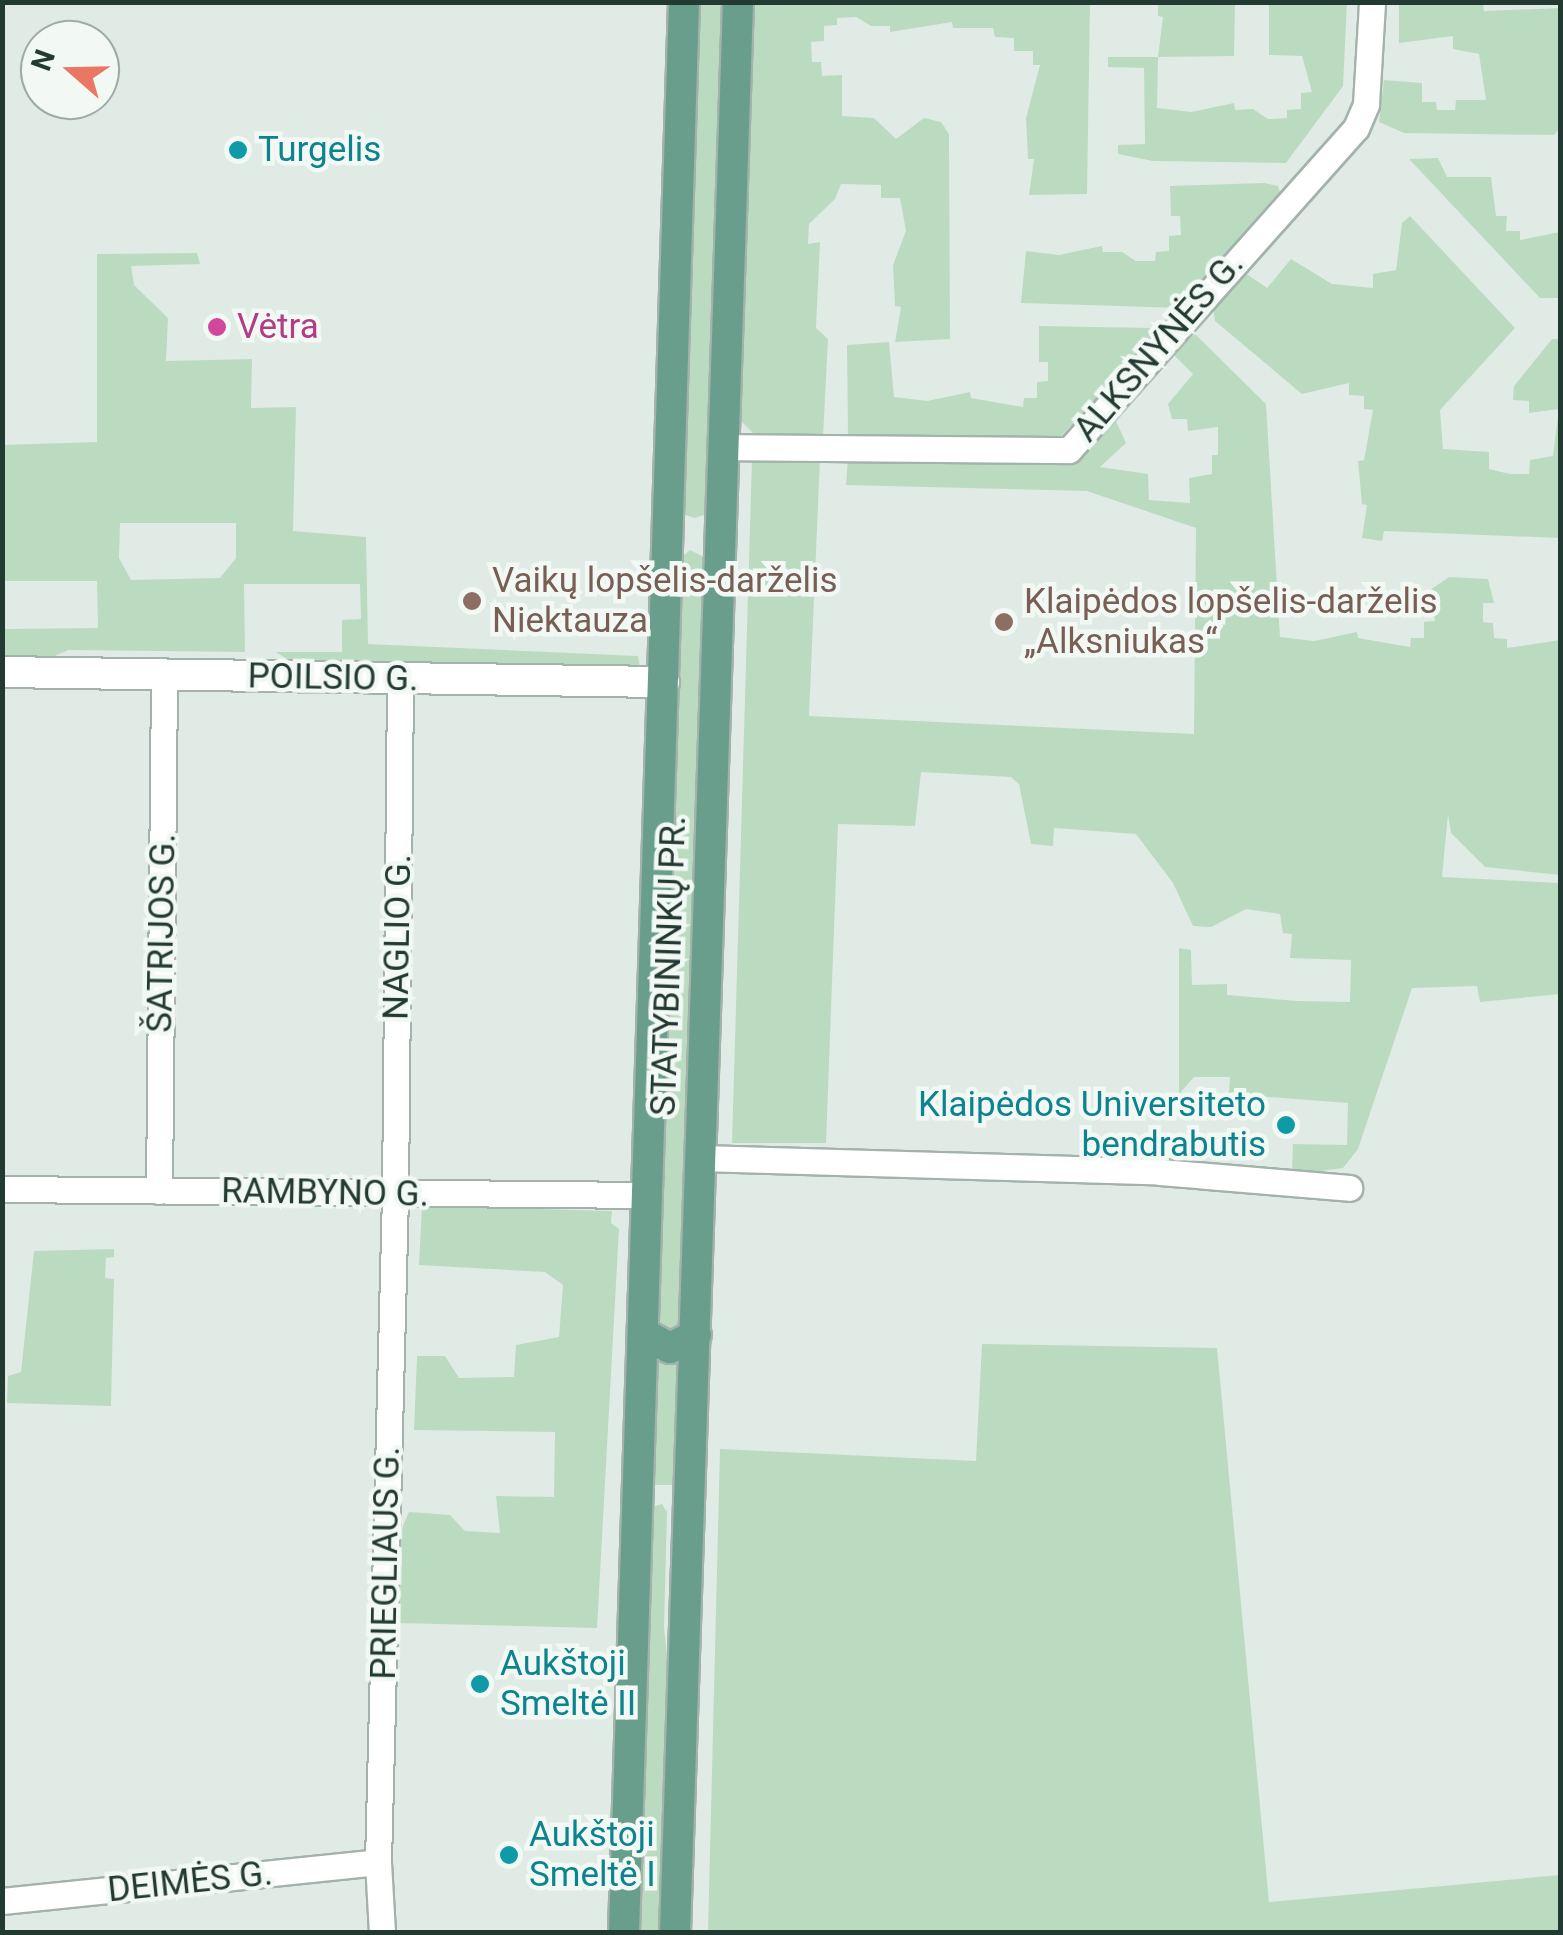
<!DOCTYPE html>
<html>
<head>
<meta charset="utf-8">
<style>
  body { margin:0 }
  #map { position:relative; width:1563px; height:1935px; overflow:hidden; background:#e1ebe6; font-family:Roboto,sans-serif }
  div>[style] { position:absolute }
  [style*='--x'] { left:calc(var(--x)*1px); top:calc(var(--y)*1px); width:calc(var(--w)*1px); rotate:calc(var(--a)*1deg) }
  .green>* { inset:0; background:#bbdbc1 }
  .roads { filter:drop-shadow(2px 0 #a4b2ac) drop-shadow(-2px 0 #a4b2ac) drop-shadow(0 2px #a4b2ac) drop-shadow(0 -2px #a4b2ac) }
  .street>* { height:25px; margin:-12.5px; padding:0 12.5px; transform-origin:12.5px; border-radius:12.5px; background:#fff }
  .secondary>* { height:30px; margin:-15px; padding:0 15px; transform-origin:15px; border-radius:15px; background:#fff }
  .primary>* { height:30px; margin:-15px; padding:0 15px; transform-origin:15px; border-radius:15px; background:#689e8b }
  .dots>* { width:28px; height:28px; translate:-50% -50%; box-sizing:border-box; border:5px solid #f2f8f4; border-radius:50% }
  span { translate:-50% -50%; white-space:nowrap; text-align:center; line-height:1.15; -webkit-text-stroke:9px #f2f8f4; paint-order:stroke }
  .culture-label { font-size:35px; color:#0d838f }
  .left { translate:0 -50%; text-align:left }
  .right { translate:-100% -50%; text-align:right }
  .hotel-label { font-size:35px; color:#b23c85 }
  .street-label { font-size:35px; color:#233a32 }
  .education-label { font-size:35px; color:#785e54 }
  .frame { position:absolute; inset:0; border:5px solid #233a32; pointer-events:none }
  .north { position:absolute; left:20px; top:20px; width:100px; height:100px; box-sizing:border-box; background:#f2f8f4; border:2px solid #9faca6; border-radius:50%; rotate:290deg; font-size:28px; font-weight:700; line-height:40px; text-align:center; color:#233a32 }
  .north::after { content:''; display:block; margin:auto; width:35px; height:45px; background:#e97761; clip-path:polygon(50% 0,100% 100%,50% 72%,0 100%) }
</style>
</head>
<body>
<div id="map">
  <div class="green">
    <i style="clip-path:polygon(697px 3px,724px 3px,709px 513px,695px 518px,682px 514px)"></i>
    <i style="clip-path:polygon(750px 3px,1090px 3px,1087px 194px,1029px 195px,1034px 159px,1028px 159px,1026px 118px,1040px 65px,1033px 65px,1033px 51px,1014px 51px,1014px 38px,995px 37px,993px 28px,953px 28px,952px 22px,890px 32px,890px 26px,871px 26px,856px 17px,837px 18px,837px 25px,824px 26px,824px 41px,811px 42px,812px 62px,821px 62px,822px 76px,842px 75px,842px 116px,874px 118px,896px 139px,924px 118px,941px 122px,949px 134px,950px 339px,895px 342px,901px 307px,895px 306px,893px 265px,906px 231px,900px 198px,881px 198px,881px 185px,841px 184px,835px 199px,809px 224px,808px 244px,820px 242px,816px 328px,828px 339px,823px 437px,755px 435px,740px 420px)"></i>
    <i style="clip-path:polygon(1158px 3px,1235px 3px,1234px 56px,1158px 57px,1157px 108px,1191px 112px,1234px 103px,1235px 110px,1253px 109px,1268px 119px,1287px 118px,1287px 110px,1301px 109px,1301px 93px,1312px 92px,1302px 56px,1269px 55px,1269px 3px,1347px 3px,1343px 86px,1286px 163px,1153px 161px,1118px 154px,1118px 145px,1145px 144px,1144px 68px,1108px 67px,1108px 57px,1158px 57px,1163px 17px,1158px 16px)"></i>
    <i style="clip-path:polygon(1399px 3px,1483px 3px,1484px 11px,1560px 8px,1560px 128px,1554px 135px,1404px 133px,1379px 122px,1384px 80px,1422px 83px,1422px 102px,1436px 102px,1437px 110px,1455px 110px,1456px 100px,1486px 100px,1479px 54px,1453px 49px,1453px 36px,1399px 43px)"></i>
    <i style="clip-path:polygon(1438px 158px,1447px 177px,1491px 177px,1496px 216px,1507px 216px,1506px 231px,1520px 231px,1520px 240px,1560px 232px,1560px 298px,1540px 298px,1409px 159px)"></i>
    <i style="clip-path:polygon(1170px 186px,1264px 183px,1278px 186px,1281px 195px,1182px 308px,1021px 303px,1026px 251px,1059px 255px,1102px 246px,1103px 252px,1122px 252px,1136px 261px,1155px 261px,1156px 252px,1169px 251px,1169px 236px,1181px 235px,1180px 216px,1171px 216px)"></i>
    <i style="clip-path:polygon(1410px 216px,1515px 328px,1440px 410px,1443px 449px,1489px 452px,1489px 469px,1510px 474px,1529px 474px,1530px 460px,1553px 456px,1559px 409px,1529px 413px,1529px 401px,1513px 400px,1514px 386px,1552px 339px,1560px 339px,1560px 538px,1384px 531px,1382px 541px,1362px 538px,1367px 505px,1362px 504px,1358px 461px,1364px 460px,1373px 410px,1364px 409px,1364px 396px,1349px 395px,1349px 383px,1302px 394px,1215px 321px,1213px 306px,1242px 271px,1267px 288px,1291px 259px,1332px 284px,1373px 288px,1373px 274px,1396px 270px,1402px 223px)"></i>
    <i style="clip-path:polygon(evenodd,197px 253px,200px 264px,131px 266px,134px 285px,168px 318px,166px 361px,252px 359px,251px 408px,296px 407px,293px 531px,366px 537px,368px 644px,638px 656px,640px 668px,296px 665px,276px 652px,342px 652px,342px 620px,361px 619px,360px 584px,244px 584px,245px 652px,68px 650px,35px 665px,3px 664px,3px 629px,98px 628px,97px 581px,3px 581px,2px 445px,97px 442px,97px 254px,197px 253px,120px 523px,236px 523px,236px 558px,220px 578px,131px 580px,119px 558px,120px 523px)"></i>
    <i style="clip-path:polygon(1039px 326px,1154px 328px,1158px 335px,1058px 439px,848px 437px,847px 345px,889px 342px,894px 397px,927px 401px,970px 392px,971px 398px,1023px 407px,1024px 398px,1037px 398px,1037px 382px,1048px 381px,1048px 362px,1039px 362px)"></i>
    <i style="clip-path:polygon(1195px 334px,1266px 404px,1280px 637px,1314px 641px,1357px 632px,1358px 638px,1410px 647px,1411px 638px,1424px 638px,1424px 622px,1435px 621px,1430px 590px,1449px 577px,1488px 579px,1494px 603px,1483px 603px,1483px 622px,1493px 623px,1494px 638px,1507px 639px,1507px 648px,1560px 640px,1560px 634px,1560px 875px,1485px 867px,1451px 833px,1448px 814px,1442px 877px,1560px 883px,1560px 994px,1480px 1002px,1477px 986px,1412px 988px,1358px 1149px,1343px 1168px,1292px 1175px,1293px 1144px,1347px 1145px,1348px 1103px,1229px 1094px,1230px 1077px,1194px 1077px,1179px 1094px,1179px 948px,1191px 950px,1192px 985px,1227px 984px,1227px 995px,1297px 1001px,1350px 1002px,1351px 960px,1290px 958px,1292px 934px,1283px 933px,1280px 914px,1246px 909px,1211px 927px,1193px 926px,1173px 883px,1136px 834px,1054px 828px,1053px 846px,1031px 844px,1019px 784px,1011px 777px,921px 772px,915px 826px,838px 824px,826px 1143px,732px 1143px,752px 458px,820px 458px,809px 716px,1194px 734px,1196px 528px,1087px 491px,846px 485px,848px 459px,1064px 461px,1082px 453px,1115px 419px,1126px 443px,1100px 467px,1148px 474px,1149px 500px,1190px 503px,1189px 478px,1212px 474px,1212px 455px,1218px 455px,1218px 427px,1188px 431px,1187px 419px,1172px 419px,1168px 404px,1193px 374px,1172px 353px)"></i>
    <i style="clip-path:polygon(690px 550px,706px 558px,682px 1325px,673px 1332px,658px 1324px,681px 558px)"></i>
    <i style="clip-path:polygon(422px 1206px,612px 1211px,611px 1223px,619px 1229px,597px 1628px,398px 1623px,399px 1535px,409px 1512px,450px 1515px,465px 1531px,500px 1533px,496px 1496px,554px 1497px,555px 1432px,414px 1430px,417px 1356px,445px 1356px,459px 1378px,514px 1377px,516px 1345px,559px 1337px,563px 1285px,545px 1272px,419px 1265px)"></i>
    <i style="clip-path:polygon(114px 1249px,114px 1257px,106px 1258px,105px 1278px,114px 1279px,111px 1406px,7px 1403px,8px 1376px,21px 1372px,34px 1251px)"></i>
    <i style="clip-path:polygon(982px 1344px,1217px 1348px,1269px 1902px,1560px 1875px,1560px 1931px,708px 1932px,720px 1449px,976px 1461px)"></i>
    <i style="clip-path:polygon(655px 1362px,683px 1363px,679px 1485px,651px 1485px)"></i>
    <i style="clip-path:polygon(662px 1504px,667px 1512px,664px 1628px,672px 1699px,665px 1932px,638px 1932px,652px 1507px)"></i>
  </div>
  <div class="roads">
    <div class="street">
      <i style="--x:723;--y:447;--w:346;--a:0.5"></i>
      <i style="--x:1069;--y:450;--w:431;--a:-48.3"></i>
      <i style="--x:1356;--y:128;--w:26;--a:-67"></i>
      <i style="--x:1366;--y:104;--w:102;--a:-86.6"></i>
      <i style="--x:701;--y:1158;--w:459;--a:1.7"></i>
      <i style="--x:1160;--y:1172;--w:190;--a:4.8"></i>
      <i style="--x:2;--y:1189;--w:645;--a:0.53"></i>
      <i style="--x:159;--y:1191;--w:516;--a:-89.44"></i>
      <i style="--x:2;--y:1901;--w:378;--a:-5.9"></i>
      <i style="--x:382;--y:1932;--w:70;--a:-93.3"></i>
      <i style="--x:378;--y:1862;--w:668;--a:-88.54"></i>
      <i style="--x:395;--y:1194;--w:515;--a:-89.44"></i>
    </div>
    <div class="secondary">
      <i style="--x:2;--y:672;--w:662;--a:0.87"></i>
    </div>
    <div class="primary">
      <i style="--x:643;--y:1333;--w:31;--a:29"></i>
      <i style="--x:670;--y:1348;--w:29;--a:-27"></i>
      <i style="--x:624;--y:1932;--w:1931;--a:-88.22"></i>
      <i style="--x:675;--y:1932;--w:1931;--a:-88.13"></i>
    </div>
  </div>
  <div class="dots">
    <i style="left:238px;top:150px;background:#0f9aa8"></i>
    <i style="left:217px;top:327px;background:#d1479c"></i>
    <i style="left:472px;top:601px;background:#8d6e63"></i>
    <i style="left:1004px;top:622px;background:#8d6e63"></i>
    <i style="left:1286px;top:1125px;background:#0f9aa8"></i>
    <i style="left:480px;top:1684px;background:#0f9aa8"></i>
    <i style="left:509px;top:1855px;background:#0f9aa8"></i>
  </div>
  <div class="culture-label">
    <span class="left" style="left:258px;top:150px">Turgelis</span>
    <span class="right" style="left:1266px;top:1125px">Klaipėdos Universiteto<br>bendrabutis</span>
    <span class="left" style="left:500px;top:1684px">Aukštoji<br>Smeltė II</span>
    <span class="left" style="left:529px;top:1855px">Aukštoji<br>Smeltė I</span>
  </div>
  <div class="hotel-label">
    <span class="left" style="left:237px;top:327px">Vėtra</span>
  </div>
  <div class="street-label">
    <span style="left:1159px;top:347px;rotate:-49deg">ALKSNYNĖS G.</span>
    <span style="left:333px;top:678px;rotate:1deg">POILSIO G.</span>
    <span style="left:162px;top:933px;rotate:-89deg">ŠATRIJOS G.</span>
    <span style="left:398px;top:937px;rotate:-89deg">NAGLIO G.</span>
    <span style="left:669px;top:966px;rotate:-88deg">STATYBININKŲ PR.</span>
    <span style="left:325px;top:1193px;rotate:1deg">RAMBYNO G.</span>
    <span style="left:386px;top:1563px;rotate:-89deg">PRIEGLIAUS G.</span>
    <span style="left:190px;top:1882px;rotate:-6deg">DEIMĖS G.</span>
  </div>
  <div class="education-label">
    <span class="left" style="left:492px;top:601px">Vaikų lopšelis-darželis<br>Niektauza</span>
    <span class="left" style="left:1024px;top:622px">Klaipėdos lopšelis-darželis<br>„Alksniukas“</span>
  </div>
  <div class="frame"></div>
  <div class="north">N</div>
</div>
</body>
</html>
